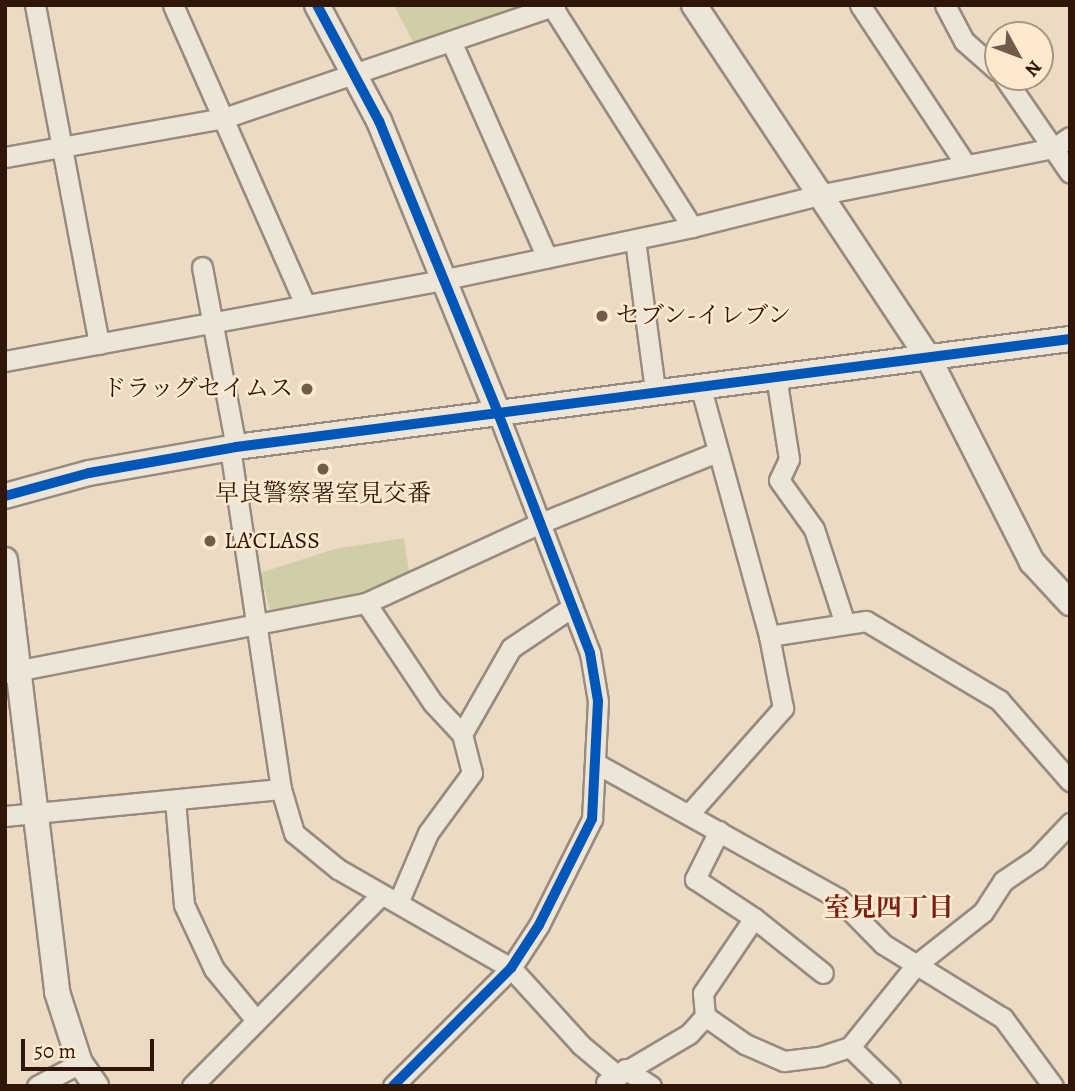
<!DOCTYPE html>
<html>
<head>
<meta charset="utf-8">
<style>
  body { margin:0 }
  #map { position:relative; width:1075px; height:1091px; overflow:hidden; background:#ebdbc4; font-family:Alegreya,"Noto Serif JP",serif }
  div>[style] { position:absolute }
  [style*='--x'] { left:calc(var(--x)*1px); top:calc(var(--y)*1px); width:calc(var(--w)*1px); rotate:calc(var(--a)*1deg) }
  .green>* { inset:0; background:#d1cda7 }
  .roads { filter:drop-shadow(2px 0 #978b7d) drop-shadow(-2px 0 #978b7d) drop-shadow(0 2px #978b7d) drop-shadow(0 -2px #978b7d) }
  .minor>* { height:19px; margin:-9.5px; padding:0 9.5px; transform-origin:9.5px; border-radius:9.5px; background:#eee5d9 }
  .tertiary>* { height:24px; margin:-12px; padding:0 12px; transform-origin:12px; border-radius:12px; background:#eee5d9 }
  .cycleway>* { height:10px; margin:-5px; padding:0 5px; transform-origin:5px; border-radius:5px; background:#0057b8 }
  .dots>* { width:19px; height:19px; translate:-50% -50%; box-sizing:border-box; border:4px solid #fdeace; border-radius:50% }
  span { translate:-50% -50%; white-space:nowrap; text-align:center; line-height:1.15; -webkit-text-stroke:5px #fdeace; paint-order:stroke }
  .poi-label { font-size:24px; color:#2f1609 }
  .left { translate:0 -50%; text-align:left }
  .right { translate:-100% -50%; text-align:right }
  .neighbourhood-label { font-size:26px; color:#7a1f14; font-weight:700 }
  .frame { position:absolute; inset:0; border:7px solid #2f1609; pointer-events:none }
  .north { position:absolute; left:984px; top:21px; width:70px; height:70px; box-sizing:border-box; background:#fdeace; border:2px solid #ab957f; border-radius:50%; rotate:131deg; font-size:19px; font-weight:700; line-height:28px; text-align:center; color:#2f1609 }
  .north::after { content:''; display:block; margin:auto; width:24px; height:32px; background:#715b4a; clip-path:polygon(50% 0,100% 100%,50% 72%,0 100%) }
  .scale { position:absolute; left:21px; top:1039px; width:133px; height:32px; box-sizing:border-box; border:4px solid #2f1609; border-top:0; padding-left:9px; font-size:21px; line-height:24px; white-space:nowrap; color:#2f1609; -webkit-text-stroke:5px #fdeace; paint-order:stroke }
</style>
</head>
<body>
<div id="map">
  <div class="green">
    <i style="clip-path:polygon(394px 5px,526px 5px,413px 42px)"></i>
    <i style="clip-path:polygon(404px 538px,409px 573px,370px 590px,271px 614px,260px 573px,335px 549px)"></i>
  </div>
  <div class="roads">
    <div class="minor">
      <i style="--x:35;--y:5;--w:345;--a:79.3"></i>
      <i style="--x:173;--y:5;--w:327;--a:66.2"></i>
      <i style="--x:860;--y:5;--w:192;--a:56.5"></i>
      <i style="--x:945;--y:5;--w:41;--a:62.2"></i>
      <i style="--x:964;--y:41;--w:45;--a:41.4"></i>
      <i style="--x:451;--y:41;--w:237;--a:66.1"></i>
      <i style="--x:1004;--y:77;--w:116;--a:55.5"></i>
      <i style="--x:5;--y:157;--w:222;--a:-10.1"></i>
      <i style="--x:224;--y:118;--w:350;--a:-18.8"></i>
      <i style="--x:692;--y:227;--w:135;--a:-14.1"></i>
      <i style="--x:823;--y:194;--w:236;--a:-11.3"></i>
      <i style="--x:1054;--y:148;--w:19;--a:-35"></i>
      <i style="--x:635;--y:240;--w:151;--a:82.4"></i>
      <i style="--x:202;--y:267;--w:183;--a:79.3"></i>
      <i style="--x:5;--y:361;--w:443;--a:-10.5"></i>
      <i style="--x:441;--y:280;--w:257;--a:-11.9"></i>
      <i style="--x:692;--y:227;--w:263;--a:-122.4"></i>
      <i style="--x:776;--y:376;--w:84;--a:81.1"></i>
      <i style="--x:789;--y:459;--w:23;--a:115"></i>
      <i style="--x:779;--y:480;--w:60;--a:54.5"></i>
      <i style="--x:814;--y:529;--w:97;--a:71.9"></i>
      <i style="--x:700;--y:385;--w:260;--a:74.6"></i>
      <i style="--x:769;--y:636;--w:98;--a:-8.8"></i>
      <i style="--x:866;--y:621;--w:155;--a:30.7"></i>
      <i style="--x:999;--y:700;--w:108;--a:48.8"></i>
      <i style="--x:230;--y:448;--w:345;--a:81.5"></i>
      <i style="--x:281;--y:789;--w:46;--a:73.5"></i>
      <i style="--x:294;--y:833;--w:57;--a:39.3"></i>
      <i style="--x:338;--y:869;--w:199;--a:29.8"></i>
      <i style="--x:511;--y:968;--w:104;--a:47.7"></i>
      <i style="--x:581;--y:1045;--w:42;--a:40.2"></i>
      <i style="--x:613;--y:1072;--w:14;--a:98"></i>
      <i style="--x:366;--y:603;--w:120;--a:56.2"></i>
      <i style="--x:433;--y:703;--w:42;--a:46.9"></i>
      <i style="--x:462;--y:734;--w:40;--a:75.6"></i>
      <i style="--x:472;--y:773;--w:74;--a:126.3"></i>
      <i style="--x:428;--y:833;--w:76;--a:113.2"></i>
      <i style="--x:5;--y:673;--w:368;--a:-11"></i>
      <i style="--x:366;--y:603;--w:189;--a:-24.7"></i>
      <i style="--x:538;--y:524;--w:191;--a:-21.9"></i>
      <i style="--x:462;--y:734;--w:99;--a:-60.3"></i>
      <i style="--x:511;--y:648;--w:73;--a:-33.9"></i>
      <i style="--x:597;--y:764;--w:276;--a:29.1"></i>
      <i style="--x:838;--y:898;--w:64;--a:45.6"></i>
      <i style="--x:883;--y:944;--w:141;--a:31.7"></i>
      <i style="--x:1003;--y:1018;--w:84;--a:53.7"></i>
      <i style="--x:175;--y:800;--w:105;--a:85.1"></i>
      <i style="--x:184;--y:905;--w:71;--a:64.9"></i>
      <i style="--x:214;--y:969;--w:65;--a:50.6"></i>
      <i style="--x:689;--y:814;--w:142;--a:-48.4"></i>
      <i style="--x:783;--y:708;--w:73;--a:-101"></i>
      <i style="--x:5;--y:816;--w:277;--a:-5.6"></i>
      <i style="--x:719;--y:831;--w:54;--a:116.6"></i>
      <i style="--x:695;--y:879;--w:71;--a:33.5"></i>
      <i style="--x:754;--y:918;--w:91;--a:124.2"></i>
      <i style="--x:703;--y:993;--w:23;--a:85"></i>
      <i style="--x:705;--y:1016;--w:49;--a:35"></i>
      <i style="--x:745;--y:1044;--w:43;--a:23.6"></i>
      <i style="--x:784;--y:1061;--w:38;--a:-7"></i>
      <i style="--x:822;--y:1056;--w:29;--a:-18"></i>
      <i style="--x:850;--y:1047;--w:105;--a:-51.2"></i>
      <i style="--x:916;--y:965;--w:85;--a:-38.3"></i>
      <i style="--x:983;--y:912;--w:37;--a:-57"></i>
      <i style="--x:1003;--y:881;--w:40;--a:-34"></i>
      <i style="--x:1036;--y:859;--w:50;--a:-46.6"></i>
      <i style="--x:754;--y:918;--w:88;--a:38.6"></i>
      <i style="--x:850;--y:1047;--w:56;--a:44.3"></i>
      <i style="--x:625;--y:1069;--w:31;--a:33"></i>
      <i style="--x:606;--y:1083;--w:96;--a:-30.6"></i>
      <i style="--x:689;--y:1034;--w:24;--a:-48"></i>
      <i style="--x:37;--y:1086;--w:49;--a:-28.1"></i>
      <i style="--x:192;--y:1086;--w:269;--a:-45.3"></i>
      <i style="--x:393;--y:1086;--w:167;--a:-45"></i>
      <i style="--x:511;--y:968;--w:51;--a:-56.9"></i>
      <i style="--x:539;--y:925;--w:119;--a:-63.4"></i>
      <i style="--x:592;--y:819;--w:118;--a:-87.1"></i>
      <i style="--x:598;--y:701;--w:49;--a:-99.5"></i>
      <i style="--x:590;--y:653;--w:257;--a:-111"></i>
    </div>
    <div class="tertiary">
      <i style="--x:317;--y:5;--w:132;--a:61.9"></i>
      <i style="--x:379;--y:121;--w:315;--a:67.8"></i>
      <i style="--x:694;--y:5;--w:423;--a:56.4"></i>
      <i style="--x:928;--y:357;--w:230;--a:63.1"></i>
      <i style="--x:1032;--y:562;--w:56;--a:47.2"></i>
      <i style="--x:5;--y:496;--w:87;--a:-15.3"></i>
      <i style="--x:89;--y:473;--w:149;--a:-10"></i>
      <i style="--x:236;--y:447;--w:841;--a:-7.38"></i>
      <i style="--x:5;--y:560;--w:435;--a:83.1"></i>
      <i style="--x:57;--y:992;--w:75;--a:72.1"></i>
      <i style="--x:80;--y:1063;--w:28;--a:55"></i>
    </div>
  </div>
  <div class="cycleway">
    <i style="--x:317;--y:5;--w:132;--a:61.9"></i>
    <i style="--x:379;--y:121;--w:315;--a:67.8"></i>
    <i style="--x:498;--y:413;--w:257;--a:69"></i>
    <i style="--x:590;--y:653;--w:49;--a:80.5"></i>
    <i style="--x:598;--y:701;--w:118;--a:92.9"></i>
    <i style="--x:592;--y:819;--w:119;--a:116.6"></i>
    <i style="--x:539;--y:925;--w:51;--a:123.1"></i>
    <i style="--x:511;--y:968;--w:167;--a:135"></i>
    <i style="--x:5;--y:496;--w:87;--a:-15.3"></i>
    <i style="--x:89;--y:473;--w:149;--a:-10"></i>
    <i style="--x:236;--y:447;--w:841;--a:-7.38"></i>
  </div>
  <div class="dots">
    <i style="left:602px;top:316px;background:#715b4a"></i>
    <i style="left:307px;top:389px;background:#715b4a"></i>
    <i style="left:323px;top:469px;background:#715b4a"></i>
    <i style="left:210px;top:541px;background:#715b4a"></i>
  </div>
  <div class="poi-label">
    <span class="left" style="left:616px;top:316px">セブン-イレブン</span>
    <span class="right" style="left:293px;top:389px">ドラッグセイムス</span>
    <span style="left:323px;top:494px">早良警察署室見交番</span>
    <span class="left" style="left:224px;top:541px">LA’CLASS</span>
  </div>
  <div class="neighbourhood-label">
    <span style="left:889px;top:908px">室見四丁目</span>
  </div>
  <div class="frame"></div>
  <div class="north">N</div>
  <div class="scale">50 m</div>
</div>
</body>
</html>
